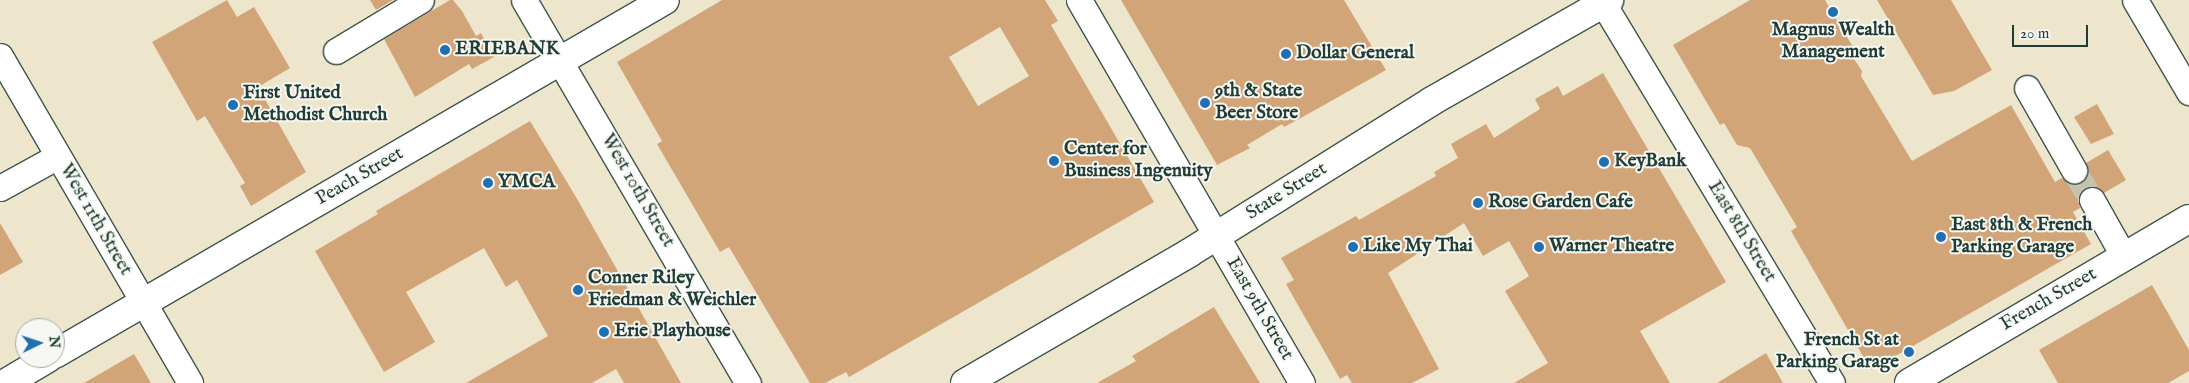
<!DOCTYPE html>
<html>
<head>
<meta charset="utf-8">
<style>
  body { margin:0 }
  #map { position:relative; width:2189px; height:383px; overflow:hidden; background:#ede6cc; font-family:"IM FELL English",serif }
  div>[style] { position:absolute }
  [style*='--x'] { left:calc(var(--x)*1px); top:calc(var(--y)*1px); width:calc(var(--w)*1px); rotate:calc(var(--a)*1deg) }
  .building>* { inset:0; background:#d2a579 }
  .minor-tunnel>* { height:25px; margin-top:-12.5px; transform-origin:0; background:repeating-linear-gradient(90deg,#c4c4ae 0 25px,transparent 0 37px) }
  .roads { filter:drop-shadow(1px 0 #3e564b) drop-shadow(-1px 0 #3e564b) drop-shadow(0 1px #3e564b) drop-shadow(0 -1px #3e564b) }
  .minor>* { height:25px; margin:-12.5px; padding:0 12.5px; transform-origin:12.5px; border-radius:12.5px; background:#fff }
  .major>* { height:28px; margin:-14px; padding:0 14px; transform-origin:14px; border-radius:14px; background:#fff }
  .dots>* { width:14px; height:14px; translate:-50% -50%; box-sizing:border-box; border:2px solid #f6f6f2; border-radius:50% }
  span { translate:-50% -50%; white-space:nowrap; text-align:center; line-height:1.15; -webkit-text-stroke:4px #f6f6f2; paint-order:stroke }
  .poi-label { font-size:19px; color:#1f3d34; font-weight:700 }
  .left { translate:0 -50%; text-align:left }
  .right { translate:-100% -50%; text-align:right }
  .street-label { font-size:19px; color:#1f3d34 }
  .north { position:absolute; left:15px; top:318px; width:50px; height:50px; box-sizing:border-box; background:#f6f6f2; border:1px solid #a0aca6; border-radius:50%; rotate:86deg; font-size:14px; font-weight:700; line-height:20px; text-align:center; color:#1f3d34 }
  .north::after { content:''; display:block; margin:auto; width:18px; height:22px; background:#1f6fb2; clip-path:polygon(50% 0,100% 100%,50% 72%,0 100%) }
  .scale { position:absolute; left:2012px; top:25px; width:76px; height:22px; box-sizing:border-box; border:2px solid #1f3d34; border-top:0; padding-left:6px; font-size:15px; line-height:18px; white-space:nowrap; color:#1f3d34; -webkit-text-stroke:4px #f6f6f2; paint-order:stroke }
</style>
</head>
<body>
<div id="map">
  <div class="building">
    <i style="clip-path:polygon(227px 0,237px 17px,254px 7px,290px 68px,258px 87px,306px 172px,251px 206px,240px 186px,245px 183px,205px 116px,197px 121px,152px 42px)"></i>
    <i style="clip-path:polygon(370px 0,393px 0,376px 10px)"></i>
    <i style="clip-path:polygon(450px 0,453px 0,462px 11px,476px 36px,481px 33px,494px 57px,472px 69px,469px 64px,415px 97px,384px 39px)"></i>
    <i style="clip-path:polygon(evenodd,722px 0,1045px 0,1058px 21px,1051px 25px,1154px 202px,849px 377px,846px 372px,825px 383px,810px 383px,729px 247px,720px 252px,657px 144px,662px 141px,617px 62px,722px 0,1000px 27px,1029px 76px,978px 106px,949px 57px,1000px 27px)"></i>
    <i style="clip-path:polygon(1121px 0,1344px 0,1386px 70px,1301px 118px,1284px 127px,1282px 124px,1247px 145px,1250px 148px,1217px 165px)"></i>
    <i style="clip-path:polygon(1750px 0,1825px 0,1853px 47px,1848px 50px,1862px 71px,1861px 76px,1912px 161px,2011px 105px,2055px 182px,2062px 178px,2073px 184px,2082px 182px,2088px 171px,2086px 163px,2108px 150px,2126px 180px,2104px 193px,2093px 186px,2085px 188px,2078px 199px,2080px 208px,2073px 212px,2091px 244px,1871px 370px,1791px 231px,1797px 227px,1750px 148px,1737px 145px,1724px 123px,1720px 125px,1673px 45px)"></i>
    <i style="clip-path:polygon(1877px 0,1951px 0,1992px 70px,1954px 91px,1933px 95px)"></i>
    <i style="clip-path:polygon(1603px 73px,1726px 282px,1640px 331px,1670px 383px,1514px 383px,1548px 363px,1505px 291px,1529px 276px,1509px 241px,1483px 256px,1464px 223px,1388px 273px,1439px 369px,1412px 383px,1352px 383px,1347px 375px,1340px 379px,1286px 284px,1294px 280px,1281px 258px,1356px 216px,1359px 220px,1436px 176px,1434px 172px,1458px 158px,1451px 144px,1486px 124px,1494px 138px,1540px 109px,1535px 99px,1558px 86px,1563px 96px)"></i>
    <i style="clip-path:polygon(2097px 104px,2114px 134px,2091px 144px,2074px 117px)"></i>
    <i style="clip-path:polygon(530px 121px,576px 197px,681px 383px,624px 383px,616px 369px,592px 383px,466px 383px,548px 336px,517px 280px,506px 287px,484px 248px,406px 292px,435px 342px,384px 372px,315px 251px,378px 214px,376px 211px)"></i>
    <i style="clip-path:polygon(0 223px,23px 262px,0 275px)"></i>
    <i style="clip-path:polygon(2152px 285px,2189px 350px,2189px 371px,2168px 383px,2058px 383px,2039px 350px)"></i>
    <i style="clip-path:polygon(1214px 307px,1260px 383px,1097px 383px,1136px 361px,1132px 356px)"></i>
    <i style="clip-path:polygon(1766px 353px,1783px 383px,1717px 383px)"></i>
    <i style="clip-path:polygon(134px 354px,151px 383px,84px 383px)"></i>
  </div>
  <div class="minor-tunnel">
    <i style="--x:2074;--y:170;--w:35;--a:59"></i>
  </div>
  <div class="roads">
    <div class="minor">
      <i style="--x:524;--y:0;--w:444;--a:59.7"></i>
      <i style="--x:1079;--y:0;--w:443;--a:59.8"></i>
      <i style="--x:1601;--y:0;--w:447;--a:58.9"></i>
      <i style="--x:2135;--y:0;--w:107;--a:59.6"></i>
      <i style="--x:336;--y:51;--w:99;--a:-31"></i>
      <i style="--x:0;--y:56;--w:378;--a:59.8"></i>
      <i style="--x:2027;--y:88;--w:95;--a:60.2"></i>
      <i style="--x:0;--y:188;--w:66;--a:-28.9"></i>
      <i style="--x:2092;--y:200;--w:65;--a:60.7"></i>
    </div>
    <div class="major">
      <i style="--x:55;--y:354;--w:705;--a:-30.13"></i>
      <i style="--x:6;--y:383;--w:49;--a:-30.8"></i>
      <i style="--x:965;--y:383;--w:259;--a:-30.1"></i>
      <i style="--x:1189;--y:253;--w:287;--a:-32"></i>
      <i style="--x:1432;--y:101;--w:204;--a:-29.7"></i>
      <i style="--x:1909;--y:383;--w:324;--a:-30.4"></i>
    </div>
  </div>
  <div class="dots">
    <i style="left:1833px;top:12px;background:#1f6fb2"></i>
    <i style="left:445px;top:50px;background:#1f6fb2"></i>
    <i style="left:1286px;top:54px;background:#1f6fb2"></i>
    <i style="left:1205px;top:103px;background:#1f6fb2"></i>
    <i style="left:233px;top:105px;background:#1f6fb2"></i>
    <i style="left:1054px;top:161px;background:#1f6fb2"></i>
    <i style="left:1604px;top:162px;background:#1f6fb2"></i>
    <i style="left:488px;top:183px;background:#1f6fb2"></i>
    <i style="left:1478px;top:203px;background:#1f6fb2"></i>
    <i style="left:1941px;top:237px;background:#1f6fb2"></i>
    <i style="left:1353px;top:247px;background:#1f6fb2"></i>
    <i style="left:1539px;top:247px;background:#1f6fb2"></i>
    <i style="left:578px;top:290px;background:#1f6fb2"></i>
    <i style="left:604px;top:332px;background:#1f6fb2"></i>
    <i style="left:1909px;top:352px;background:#1f6fb2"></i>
  </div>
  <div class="poi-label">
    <span style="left:1833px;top:42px">Magnus Wealth<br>Management</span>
    <span class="left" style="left:455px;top:50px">ERIEBANK</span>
    <span class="left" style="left:1296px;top:54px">Dollar General</span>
    <span class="left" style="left:1215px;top:103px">9th &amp; State<br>Beer Store</span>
    <span class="left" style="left:243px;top:105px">First United<br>Methodist Church</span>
    <span class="left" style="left:1064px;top:161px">Center for<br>Business Ingenuity</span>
    <span class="left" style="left:1614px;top:162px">KeyBank</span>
    <span class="left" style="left:498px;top:183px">YMCA</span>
    <span class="left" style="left:1488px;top:203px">Rose Garden Cafe</span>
    <span class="left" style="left:1951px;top:237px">East 8th &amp; French<br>Parking Garage</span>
    <span class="left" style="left:1363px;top:247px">Like My Thai</span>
    <span class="left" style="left:1549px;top:247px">Warner Theatre</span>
    <span class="left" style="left:588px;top:290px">Conner Riley<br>Friedman &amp; Weichler</span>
    <span class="left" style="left:614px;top:332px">Erie Playhouse</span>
    <span class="right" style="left:1899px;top:352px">French St at<br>Parking Garage</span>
  </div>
  <div class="street-label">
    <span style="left:360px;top:177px;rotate:-30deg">Peach Street</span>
    <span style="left:637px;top:191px;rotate:60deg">West 10th Street</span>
    <span style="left:1287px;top:192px;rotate:-32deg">State Street</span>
    <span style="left:95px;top:220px;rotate:60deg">West 11th Street</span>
    <span style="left:1741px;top:232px;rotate:59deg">East 8th Street</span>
    <span style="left:2049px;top:300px;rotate:-30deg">French Street</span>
    <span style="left:1259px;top:309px;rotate:60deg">East 9th Street</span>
  </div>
  <div class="north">N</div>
  <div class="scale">20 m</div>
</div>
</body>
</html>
